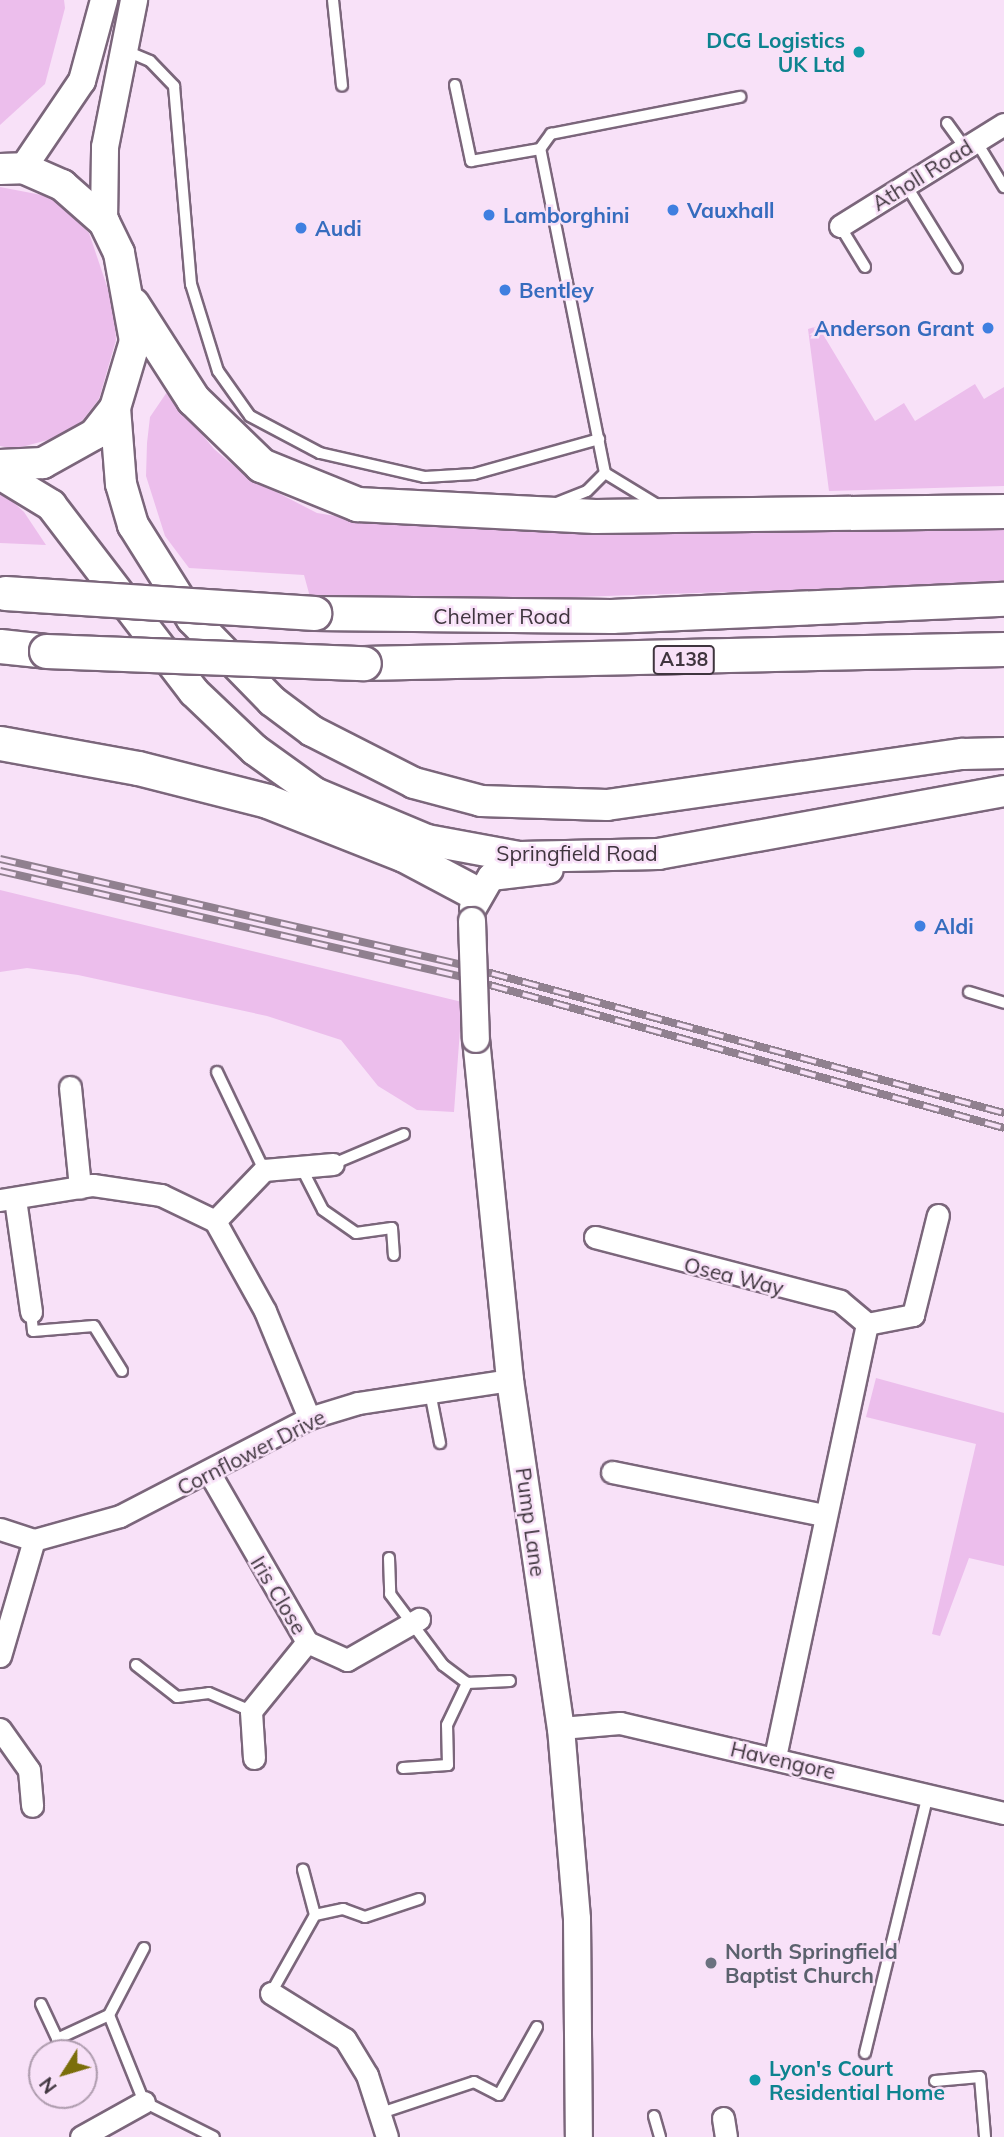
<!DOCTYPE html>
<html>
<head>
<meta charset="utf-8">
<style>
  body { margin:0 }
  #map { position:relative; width:1004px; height:2137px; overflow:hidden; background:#f8e1f8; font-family:Mulish,sans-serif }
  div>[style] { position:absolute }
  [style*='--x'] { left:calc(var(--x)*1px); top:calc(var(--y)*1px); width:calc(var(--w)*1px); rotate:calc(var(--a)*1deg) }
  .green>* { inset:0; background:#ecbeec }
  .roads { filter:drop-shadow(2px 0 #7b667b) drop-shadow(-2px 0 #7b667b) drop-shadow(0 2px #7b667b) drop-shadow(0 -2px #7b667b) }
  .service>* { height:10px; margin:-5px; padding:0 5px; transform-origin:5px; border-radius:5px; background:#fff }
  .minor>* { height:21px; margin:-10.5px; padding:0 10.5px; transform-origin:10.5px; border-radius:10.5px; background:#fff }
  .tertiary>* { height:26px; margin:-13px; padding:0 13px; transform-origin:13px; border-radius:13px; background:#fff }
  .secondary>* { height:30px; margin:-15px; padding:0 15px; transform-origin:15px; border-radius:15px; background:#fff }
  .primary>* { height:33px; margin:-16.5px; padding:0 16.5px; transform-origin:16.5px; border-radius:16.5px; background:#fff }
  .rail>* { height:8px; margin-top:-4px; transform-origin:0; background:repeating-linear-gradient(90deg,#f8e1f8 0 16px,#90808f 0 32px); box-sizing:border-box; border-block:2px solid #90808f }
  .bridges { filter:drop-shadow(2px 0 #7b667b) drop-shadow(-2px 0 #7b667b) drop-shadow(0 2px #7b667b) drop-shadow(0 -2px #7b667b) }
  .tertiary-bridge>* { height:26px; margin:-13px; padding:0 13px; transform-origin:13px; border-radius:13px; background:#fff }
  .primary-bridge>* { height:33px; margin:-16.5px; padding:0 16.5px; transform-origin:16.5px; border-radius:16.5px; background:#fff }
  .dots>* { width:19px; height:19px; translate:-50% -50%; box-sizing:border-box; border:4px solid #f8e1f8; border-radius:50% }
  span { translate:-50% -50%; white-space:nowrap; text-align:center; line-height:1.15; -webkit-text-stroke:5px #f8e1f8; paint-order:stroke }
  .shield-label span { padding:2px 5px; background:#f8e1f8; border:2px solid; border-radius:5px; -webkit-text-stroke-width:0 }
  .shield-label { font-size:19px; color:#3f353e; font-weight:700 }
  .culture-label { font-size:21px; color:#0d838f; font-weight:700 }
  .right { translate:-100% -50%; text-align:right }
  .left { translate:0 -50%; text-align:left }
  .street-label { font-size:21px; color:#3f353e }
  .shop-label { font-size:21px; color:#366cbe; font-weight:700 }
  .worship-label { font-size:21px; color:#5b616d; font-weight:700 }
  .north { position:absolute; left:28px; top:2039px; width:70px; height:70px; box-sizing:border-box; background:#f8e1f8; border:2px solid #ae9cae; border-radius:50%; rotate:233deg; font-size:19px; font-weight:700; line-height:28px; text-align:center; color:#3f353e }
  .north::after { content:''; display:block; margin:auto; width:24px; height:32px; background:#7b6e0b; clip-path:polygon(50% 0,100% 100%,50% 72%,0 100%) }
</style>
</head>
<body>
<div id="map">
  <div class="green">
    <i style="clip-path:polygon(0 0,64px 0,65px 8px,45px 84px,0 125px)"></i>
    <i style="clip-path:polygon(0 187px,52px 197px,89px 233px,114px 307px,116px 340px,99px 399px,82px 421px,59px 437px,14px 449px,0 446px)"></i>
    <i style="clip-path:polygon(818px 326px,875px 421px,904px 403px,915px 421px,975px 384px,984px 399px,1004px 387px,1004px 486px,829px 491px,808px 329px)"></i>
    <i style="clip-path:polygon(167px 392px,214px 449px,247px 477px,317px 513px,372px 522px,530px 527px,1004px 528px,1004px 583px,515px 599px,310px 597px,304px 575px,189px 568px,165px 536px,146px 476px,147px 443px,150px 417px)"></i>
    <i style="clip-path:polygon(0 490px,24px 512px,46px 545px,0 543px)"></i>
    <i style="clip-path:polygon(0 890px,462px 1002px,454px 1112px,417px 1110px,378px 1086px,341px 1040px,267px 1016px,78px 975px,27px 968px,0 972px)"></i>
    <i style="clip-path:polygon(876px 1378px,1004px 1413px,1004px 1566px,969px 1558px,940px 1636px,932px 1634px,976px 1444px,866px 1417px)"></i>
  </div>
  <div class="roads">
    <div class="service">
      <i style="--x:333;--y:0;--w:86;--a:84"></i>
      <i style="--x:124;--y:50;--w:28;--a:23"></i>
      <i style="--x:150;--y:61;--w:35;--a:46"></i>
      <i style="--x:174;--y:86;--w:199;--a:85.1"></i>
      <i style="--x:191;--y:284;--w:91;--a:72.8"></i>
      <i style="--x:218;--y:371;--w:55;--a:54.6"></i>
      <i style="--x:250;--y:416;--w:79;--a:27.9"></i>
      <i style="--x:320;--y:453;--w:108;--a:12.9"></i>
      <i style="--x:425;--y:477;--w:49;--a:-3.5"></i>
      <i style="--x:474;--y:474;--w:130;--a:-15.6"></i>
      <i style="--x:455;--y:85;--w:78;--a:78.1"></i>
      <i style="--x:471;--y:161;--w:70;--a:-9.9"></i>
      <i style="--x:947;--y:123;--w:31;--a:54"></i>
      <i style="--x:976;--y:141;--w:54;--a:58.7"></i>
      <i style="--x:906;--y:185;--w:97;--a:58.4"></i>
      <i style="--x:840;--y:226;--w:48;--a:58.6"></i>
      <i style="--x:605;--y:473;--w:60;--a:31.3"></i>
      <i style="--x:557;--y:503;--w:32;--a:-22"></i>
      <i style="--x:587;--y:491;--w:25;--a:-45"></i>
      <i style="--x:605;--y:473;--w:330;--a:-101.3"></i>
      <i style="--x:540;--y:149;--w:19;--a:-54"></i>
      <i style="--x:551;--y:134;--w:193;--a:-11.1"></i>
      <i style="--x:969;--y:992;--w:37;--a:17"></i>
      <i style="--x:217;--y:1072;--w:109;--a:64.4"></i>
      <i style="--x:333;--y:1164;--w:77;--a:-22.9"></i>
      <i style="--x:301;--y:1167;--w:48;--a:62.9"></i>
      <i style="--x:323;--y:1210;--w:40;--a:34.9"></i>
      <i style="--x:356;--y:1233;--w:36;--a:-8"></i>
      <i style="--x:392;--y:1228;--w:27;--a:86"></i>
      <i style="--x:31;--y:1312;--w:19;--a:84"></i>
      <i style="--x:33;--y:1331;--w:61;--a:-4.7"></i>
      <i style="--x:94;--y:1326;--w:53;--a:58.1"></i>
      <i style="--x:430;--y:1392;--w:52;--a:78.9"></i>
      <i style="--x:389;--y:1558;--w:36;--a:88"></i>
      <i style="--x:390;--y:1594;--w:89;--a:53.3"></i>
      <i style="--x:443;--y:1665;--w:30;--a:37"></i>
      <i style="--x:467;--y:1683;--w:43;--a:-2.7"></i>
      <i style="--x:136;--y:1665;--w:52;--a:38"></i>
      <i style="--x:177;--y:1697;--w:32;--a:-7"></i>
      <i style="--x:209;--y:1693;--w:46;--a:23.2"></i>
      <i style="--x:403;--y:1768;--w:45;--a:-3.8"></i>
      <i style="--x:448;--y:1765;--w:40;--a:-91.4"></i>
      <i style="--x:447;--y:1725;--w:47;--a:-64.5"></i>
      <i style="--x:315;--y:1915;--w:29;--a:-12"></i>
      <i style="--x:343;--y:1909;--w:23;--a:20"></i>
      <i style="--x:365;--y:1917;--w:57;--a:-18.4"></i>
      <i style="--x:144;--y:1948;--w:76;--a:117.6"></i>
      <i style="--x:109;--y:2015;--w:94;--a:68.1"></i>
      <i style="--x:144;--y:2102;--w:78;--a:26.6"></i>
      <i style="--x:271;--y:1993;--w:90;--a:-60.6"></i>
      <i style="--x:315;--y:1915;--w:47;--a:-104.9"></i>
      <i style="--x:41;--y:2004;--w:38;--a:65"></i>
      <i style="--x:57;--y:2039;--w:57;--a:-24.8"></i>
      <i style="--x:865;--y:2053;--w:267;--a:-76.3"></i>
      <i style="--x:935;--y:2081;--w:45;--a:-5.1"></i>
      <i style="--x:980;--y:2077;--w:60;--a:85.2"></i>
      <i style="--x:381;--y:2113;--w:98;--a:-18.4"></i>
      <i style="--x:474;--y:2082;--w:28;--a:27"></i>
      <i style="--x:499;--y:2095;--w:78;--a:-60.8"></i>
      <i style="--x:654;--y:2116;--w:22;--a:74"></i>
    </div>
    <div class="minor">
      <i style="--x:840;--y:226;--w:193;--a:-31.9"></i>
      <i style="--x:70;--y:1087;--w:101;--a:84.3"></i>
      <i style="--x:15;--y:1199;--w:114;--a:81.9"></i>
      <i style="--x:0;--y:1200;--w:94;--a:-9.2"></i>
      <i style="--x:93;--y:1185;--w:69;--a:8.4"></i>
      <i style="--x:161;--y:1195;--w:60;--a:25.7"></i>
      <i style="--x:215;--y:1221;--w:103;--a:60.9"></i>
      <i style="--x:265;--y:1311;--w:116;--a:67.6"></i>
      <i style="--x:215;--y:1221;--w:71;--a:-46.1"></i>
      <i style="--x:264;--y:1170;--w:69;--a:-5"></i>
      <i style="--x:595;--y:1237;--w:253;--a:14.6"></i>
      <i style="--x:840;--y:1301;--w:35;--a:40"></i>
      <i style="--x:867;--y:1324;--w:444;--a:102"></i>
      <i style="--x:867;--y:1324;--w:47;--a:-11.1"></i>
      <i style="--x:913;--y:1315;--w:103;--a:-76"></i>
      <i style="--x:612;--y:1472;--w:216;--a:11.5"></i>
      <i style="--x:210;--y:1474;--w:194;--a:60"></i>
      <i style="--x:307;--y:1642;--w:44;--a:24.2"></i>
      <i style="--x:347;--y:1660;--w:83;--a:-29.7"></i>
      <i style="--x:0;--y:1529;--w:36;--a:18"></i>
      <i style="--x:34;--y:1540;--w:89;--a:-15.6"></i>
      <i style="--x:120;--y:1516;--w:213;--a:-27.4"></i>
      <i style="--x:309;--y:1418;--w:51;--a:-17"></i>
      <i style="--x:358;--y:1403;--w:154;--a:-8.6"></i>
      <i style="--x:0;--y:1656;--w:121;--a:-73.7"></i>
      <i style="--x:561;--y:1728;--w:59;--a:-4.8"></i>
      <i style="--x:620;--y:1723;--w:394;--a:13.2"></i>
      <i style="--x:0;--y:1729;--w:50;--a:54.7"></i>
      <i style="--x:29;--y:1770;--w:36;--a:85"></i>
      <i style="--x:254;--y:1758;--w:47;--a:-93.7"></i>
      <i style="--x:251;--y:1711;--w:89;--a:-50.9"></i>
      <i style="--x:271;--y:1993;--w:87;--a:31.9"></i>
      <i style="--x:345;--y:2039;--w:42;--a:58.6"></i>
      <i style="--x:367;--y:2075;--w:65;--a:72.1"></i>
      <i style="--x:723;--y:2118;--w:19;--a:81"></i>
      <i style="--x:81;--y:2137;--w:72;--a:-29.1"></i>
    </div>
    <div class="tertiary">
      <i style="--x:23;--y:168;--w:105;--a:-55.9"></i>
      <i style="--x:82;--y:81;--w:84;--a:-74.8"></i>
      <i style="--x:104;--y:222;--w:75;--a:-89.2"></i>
      <i style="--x:105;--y:147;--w:150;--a:-78.8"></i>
      <i style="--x:473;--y:908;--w:36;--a:-60"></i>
      <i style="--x:491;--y:877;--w:59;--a:-6.8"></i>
      <i style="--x:476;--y:1039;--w:343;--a:84.3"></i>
      <i style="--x:510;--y:1380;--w:352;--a:81.7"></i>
      <i style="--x:561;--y:1728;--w:192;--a:85.2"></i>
      <i style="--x:577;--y:1919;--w:218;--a:89.5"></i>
    </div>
    <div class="secondary">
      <i style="--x:0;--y:169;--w:23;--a:-2"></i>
      <i style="--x:23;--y:168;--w:43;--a:23.6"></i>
      <i style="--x:62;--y:185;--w:56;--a:41.4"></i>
      <i style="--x:104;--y:222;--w:34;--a:64"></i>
      <i style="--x:119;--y:253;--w:89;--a:79.7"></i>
      <i style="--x:135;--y:341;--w:70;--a:106.6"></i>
      <i style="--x:115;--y:408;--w:33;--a:128"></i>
      <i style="--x:95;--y:434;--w:60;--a:150.9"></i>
      <i style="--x:43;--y:463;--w:43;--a:177.3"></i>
      <i style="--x:115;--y:408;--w:76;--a:85.5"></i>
      <i style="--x:121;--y:484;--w:43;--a:73.7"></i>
      <i style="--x:133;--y:525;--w:111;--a:57.9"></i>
      <i style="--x:192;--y:619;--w:115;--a:45.7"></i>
      <i style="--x:272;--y:701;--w:50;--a:36.9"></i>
      <i style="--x:312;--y:731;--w:114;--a:27"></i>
      <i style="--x:414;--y:783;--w:69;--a:15"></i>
      <i style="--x:481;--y:801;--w:126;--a:1.8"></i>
      <i style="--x:607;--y:805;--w:360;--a:-8.2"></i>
      <i style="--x:963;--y:754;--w:41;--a:-1.4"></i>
      <i style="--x:0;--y:474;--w:60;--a:31.3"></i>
      <i style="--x:51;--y:505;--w:235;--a:52.6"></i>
      <i style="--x:194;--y:692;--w:84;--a:43.6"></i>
      <i style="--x:255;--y:750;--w:74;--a:35.6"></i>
      <i style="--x:315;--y:793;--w:121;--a:22.8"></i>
      <i style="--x:427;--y:840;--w:95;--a:10.4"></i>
      <i style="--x:520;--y:857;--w:138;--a:-1.2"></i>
      <i style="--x:658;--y:854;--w:352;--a:-10.3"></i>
    </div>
    <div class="primary">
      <i style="--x:132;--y:304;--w:113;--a:57.3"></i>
      <i style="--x:193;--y:399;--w:95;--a:44.1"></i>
      <i style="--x:261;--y:465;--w:104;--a:22.1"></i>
      <i style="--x:357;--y:504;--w:238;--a:2.9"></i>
      <i style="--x:595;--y:516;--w:409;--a:-0.7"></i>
      <i style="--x:314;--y:613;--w:297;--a:0.6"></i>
      <i style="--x:611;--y:616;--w:393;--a:-2.5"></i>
      <i style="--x:0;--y:646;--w:46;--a:6.2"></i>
      <i style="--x:364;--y:663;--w:640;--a:-1.25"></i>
      <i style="--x:0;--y:743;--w:140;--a:10.3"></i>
      <i style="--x:138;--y:768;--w:133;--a:14.3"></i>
      <i style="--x:267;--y:801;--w:147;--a:21.5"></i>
      <i style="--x:404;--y:855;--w:72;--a:28"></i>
    </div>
  </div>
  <div class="rail">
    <i style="--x:0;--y:859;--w:473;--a:12.9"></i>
    <i style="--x:461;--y:965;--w:563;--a:15.25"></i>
    <i style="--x:0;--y:871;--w:473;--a:12.9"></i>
    <i style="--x:461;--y:977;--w:564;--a:15.54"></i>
  </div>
  <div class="bridges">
    <div class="tertiary-bridge">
      <i style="--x:472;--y:921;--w:118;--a:88.1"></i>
    </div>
    <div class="primary-bridge">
      <i style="--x:5;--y:593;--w:310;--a:3.7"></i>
      <i style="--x:46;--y:651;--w:318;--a:2.2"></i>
    </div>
  </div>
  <div class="dots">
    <i style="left:859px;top:52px;background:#0f9aa8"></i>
    <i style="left:673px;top:210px;background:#3f7fe0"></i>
    <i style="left:489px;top:215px;background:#3f7fe0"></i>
    <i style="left:301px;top:228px;background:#3f7fe0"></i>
    <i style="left:505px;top:290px;background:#3f7fe0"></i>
    <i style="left:988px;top:328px;background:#3f7fe0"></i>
    <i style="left:920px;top:926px;background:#3f7fe0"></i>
    <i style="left:711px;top:1963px;background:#6b7280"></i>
    <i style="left:755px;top:2080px;background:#0f9aa8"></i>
  </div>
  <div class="shield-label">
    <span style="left:684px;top:660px">A138</span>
  </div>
  <div class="culture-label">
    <span class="right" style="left:845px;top:52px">DCG Logistics<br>UK Ltd</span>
    <span class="left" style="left:769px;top:2080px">Lyon's Court<br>Residential Home</span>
  </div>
  <div class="street-label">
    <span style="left:922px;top:175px;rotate:-32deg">Atholl Road</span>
    <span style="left:502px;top:616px">Chelmer Road</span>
    <span style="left:577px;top:853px">Springfield Road</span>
    <span style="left:734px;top:1276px;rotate:14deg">Osea Way</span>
    <span style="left:251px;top:1452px;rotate:-27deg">Cornflower Drive</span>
    <span style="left:531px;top:1522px;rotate:82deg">Pump Lane</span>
    <span style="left:279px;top:1595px;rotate:59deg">Iris Close</span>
    <span style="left:783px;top:1760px;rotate:13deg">Havengore</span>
  </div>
  <div class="shop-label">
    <span class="left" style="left:687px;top:210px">Vauxhall</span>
    <span class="left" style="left:503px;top:215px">Lamborghini</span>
    <span class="left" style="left:315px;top:228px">Audi</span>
    <span class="left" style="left:519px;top:290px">Bentley</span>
    <span class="right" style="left:974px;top:328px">Anderson Grant</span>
    <span class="left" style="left:934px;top:926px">Aldi</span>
  </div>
  <div class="worship-label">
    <span class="left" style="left:725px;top:1963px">North Springfield<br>Baptist Church</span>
  </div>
  <div class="north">N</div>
</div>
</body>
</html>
